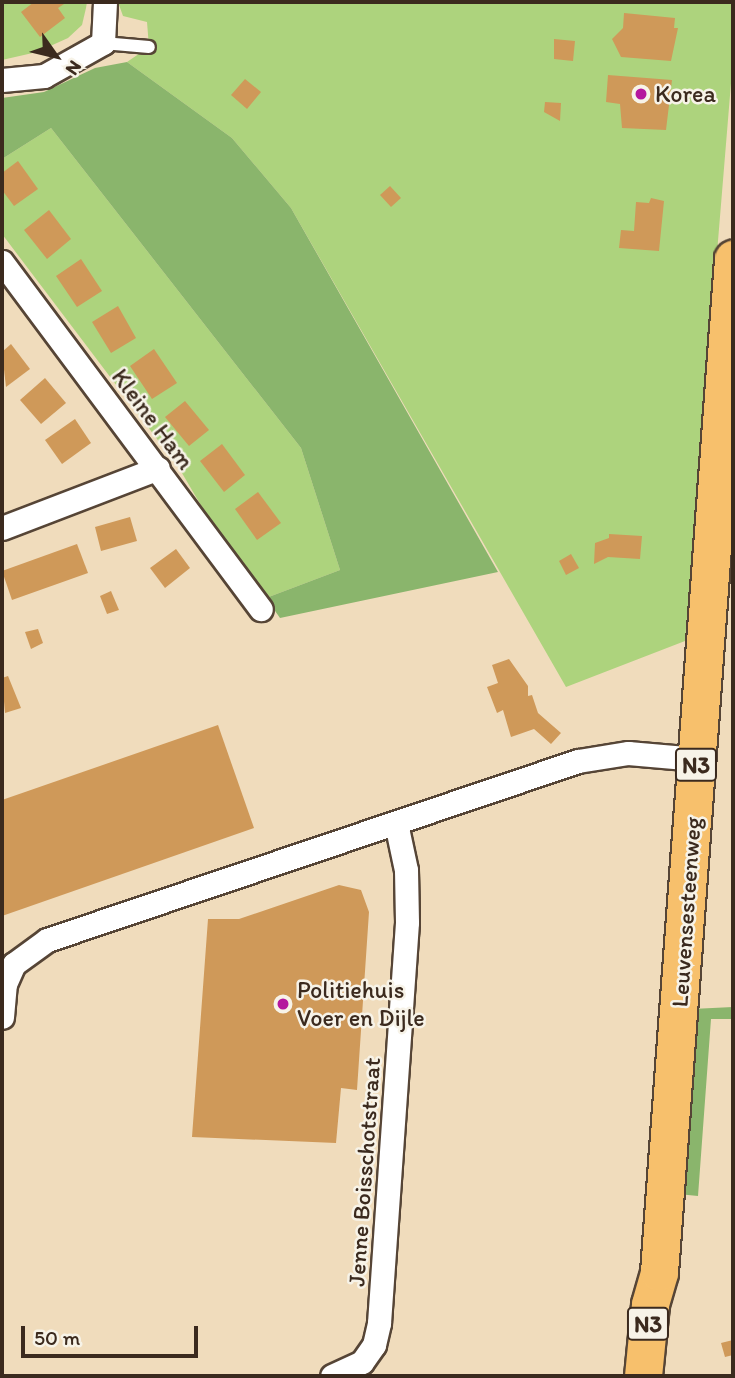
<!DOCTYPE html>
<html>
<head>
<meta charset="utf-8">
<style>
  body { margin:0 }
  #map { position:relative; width:735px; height:1378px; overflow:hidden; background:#f0dcbc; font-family:Itim,sans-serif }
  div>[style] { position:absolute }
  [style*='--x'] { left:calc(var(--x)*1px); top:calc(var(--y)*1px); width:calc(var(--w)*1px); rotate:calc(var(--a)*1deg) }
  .green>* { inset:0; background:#add37d }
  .forest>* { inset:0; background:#8ab56c }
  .building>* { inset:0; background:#cf9959 }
  .roads { filter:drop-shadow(2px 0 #564536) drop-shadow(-2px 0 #564536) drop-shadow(0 2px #564536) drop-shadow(0 -2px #564536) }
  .service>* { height:12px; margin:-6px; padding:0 6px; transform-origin:6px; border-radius:6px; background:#fff }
  .minor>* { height:23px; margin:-11.5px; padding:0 11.5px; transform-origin:11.5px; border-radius:11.5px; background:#fff }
  .primary>* { height:37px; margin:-18.5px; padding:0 18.5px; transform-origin:18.5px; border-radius:18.5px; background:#f7c06c }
  .dots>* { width:19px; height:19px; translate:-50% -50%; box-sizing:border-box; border:4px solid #f7f3e8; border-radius:50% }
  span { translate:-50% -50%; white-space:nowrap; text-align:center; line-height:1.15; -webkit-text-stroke:5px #f7f3e8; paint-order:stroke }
  .shield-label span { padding:2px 5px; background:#f7f3e8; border:2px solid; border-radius:5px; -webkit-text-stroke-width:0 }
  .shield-label { font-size:23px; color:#3b2a1e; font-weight:700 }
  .poi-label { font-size:24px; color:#3b2a1e }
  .left { translate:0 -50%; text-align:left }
  .street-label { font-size:24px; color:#3b2a1e }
  .frame { position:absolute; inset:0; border:4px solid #3b2a1e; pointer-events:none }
  .north { position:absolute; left:21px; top:21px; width:70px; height:70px; -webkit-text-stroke:5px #f7f3e8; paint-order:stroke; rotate:124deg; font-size:19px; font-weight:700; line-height:28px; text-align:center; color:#3b2a1e }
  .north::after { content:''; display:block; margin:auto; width:24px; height:32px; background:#3b2a1e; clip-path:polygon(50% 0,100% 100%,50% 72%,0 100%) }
  .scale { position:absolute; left:21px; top:1326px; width:177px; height:32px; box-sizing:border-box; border:4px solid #3b2a1e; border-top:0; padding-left:9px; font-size:21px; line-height:24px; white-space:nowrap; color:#3b2a1e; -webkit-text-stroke:5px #f7f3e8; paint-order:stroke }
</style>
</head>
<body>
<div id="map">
  <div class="green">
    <i style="clip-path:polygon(2px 2px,87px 2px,86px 8px,82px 25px,68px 38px,37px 52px,2px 60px)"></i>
    <i style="clip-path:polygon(118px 2px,733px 2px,733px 59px,685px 641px,566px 687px,291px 208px,232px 138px,127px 62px,149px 47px,147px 22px,123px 16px)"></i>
    <i style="clip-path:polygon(51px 128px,301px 448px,340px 570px,266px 598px,209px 519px,179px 468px,2px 234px,2px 159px)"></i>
  </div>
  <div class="forest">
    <i style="clip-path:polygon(127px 62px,232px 138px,291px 208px,498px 572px,280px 618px,266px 598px,340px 570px,301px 448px,51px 128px,2px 159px,2px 98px,44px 92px,95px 68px)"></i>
    <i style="clip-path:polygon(733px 1007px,733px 1019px,711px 1019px,698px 1196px,678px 1194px,692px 1009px)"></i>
  </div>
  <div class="building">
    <i style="clip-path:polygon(34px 2px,67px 2px,58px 8px,65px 18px,40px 37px,21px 12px)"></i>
    <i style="clip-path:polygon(624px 13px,675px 18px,674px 28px,678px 28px,671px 61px,621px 57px,612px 39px,623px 28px)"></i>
    <i style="clip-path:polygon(554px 39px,575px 41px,573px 61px,554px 59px)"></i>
    <i style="clip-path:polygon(608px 75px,672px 80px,666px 130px,622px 128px,620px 104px,606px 102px)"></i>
    <i style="clip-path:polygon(245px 79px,261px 92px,247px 109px,231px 95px)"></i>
    <i style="clip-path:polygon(545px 102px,561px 103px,560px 121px,544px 112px)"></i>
    <i style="clip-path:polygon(18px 161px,38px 189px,14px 206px,2px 190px,2px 173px)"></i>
    <i style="clip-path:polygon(390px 186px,401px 198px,391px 207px,380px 195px)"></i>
    <i style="clip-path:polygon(651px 198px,664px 201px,659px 251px,619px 248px,621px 230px,634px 231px,636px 202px,649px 203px)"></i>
    <i style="clip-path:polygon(49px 210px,71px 239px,47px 259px,24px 230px)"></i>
    <i style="clip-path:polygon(81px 259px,102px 291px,77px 307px,56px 276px)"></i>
    <i style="clip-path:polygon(118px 306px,136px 338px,111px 353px,92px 322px)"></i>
    <i style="clip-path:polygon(11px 344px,30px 369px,6px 387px,2px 352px)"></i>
    <i style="clip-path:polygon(154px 349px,177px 383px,152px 399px,130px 366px)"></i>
    <i style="clip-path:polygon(45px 378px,66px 403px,41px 424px,20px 400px)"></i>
    <i style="clip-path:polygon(185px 401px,209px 430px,189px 446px,165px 417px)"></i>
    <i style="clip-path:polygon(75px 419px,91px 443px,62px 464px,45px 440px)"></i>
    <i style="clip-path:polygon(222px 444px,245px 475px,224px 492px,200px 461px)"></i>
    <i style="clip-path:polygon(258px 492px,281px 523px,257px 540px,235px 509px)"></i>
    <i style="clip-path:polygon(130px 517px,137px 541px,101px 551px,95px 527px)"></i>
    <i style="clip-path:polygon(609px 534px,642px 536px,640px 559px,608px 557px,594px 564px,595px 543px,609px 538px)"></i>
    <i style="clip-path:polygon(77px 544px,88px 573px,12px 600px,2px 571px)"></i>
    <i style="clip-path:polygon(176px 549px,190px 568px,165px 588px,150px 568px)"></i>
    <i style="clip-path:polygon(571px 554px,579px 568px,566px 575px,559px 561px)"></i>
    <i style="clip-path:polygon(111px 591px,119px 610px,107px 614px,100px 596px)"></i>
    <i style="clip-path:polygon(38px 629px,43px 643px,31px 649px,25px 632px)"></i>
    <i style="clip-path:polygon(509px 659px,528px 686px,528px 696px,532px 695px,538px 713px,561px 733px,551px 744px,534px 729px,511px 737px,503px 710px,497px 713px,487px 687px,498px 683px,492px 665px)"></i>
    <i style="clip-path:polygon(8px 676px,21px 708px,5px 713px,2px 678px)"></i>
    <i style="clip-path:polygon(218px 725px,254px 828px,2px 916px,2px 800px)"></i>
    <i style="clip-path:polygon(339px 885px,361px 890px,369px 912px,357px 1090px,341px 1088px,336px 1143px,192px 1137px,208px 919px,239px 919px)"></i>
    <i style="clip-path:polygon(733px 1340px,733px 1355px,725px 1357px,721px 1343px)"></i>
  </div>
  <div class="roads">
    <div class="service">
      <i style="--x:103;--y:43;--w:46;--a:5"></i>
    </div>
    <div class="minor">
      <i style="--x:2;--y:80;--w:42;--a:-5.4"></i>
      <i style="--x:44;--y:76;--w:68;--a:-29.2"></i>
      <i style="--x:103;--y:43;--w:41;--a:-87.2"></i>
      <i style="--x:2;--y:262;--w:433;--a:53.3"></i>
      <i style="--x:2;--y:528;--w:167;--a:-21"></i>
      <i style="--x:2;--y:1017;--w:33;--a:-85"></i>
      <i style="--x:5;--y:984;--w:22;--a:-66"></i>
      <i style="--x:14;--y:964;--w:41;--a:-36"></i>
      <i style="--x:47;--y:940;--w:560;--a:-18.63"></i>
      <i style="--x:578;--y:761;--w:51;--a:-9.1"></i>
      <i style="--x:628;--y:753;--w:69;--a:5"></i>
      <i style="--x:332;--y:1376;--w:33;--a:-25"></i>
      <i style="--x:362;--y:1362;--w:21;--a:-55"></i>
      <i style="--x:374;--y:1345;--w:23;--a:-77"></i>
      <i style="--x:379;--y:1323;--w:402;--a:-86"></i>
      <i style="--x:407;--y:922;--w:52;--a:-91.1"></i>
      <i style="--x:406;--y:870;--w:48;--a:-102"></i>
    </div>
    <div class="primary">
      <i style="--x:643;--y:1376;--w:72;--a:-84.4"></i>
      <i style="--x:650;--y:1304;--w:33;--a:-74"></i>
      <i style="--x:659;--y:1272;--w:1016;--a:-85.82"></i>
    </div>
  </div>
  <div class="dots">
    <i style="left:641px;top:94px;background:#b5179e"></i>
    <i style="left:283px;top:1004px;background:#b5179e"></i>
  </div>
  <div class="shield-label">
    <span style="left:696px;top:765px">N3</span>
    <span style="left:648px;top:1324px">N3</span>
  </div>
  <div class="poi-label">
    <span class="left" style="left:655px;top:94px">Korea</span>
    <span class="left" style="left:297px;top:1004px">Politiehuis<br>Voer en Dijle</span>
  </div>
  <div class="street-label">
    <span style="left:153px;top:419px;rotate:53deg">Kleine Ham</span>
    <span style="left:686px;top:912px;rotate:-86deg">Leuvensesteenweg</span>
    <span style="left:364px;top:1172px;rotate:-86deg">Jenne Boisschotstraat</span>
  </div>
  <div class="frame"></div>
  <div class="north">N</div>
  <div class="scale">50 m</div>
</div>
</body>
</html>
